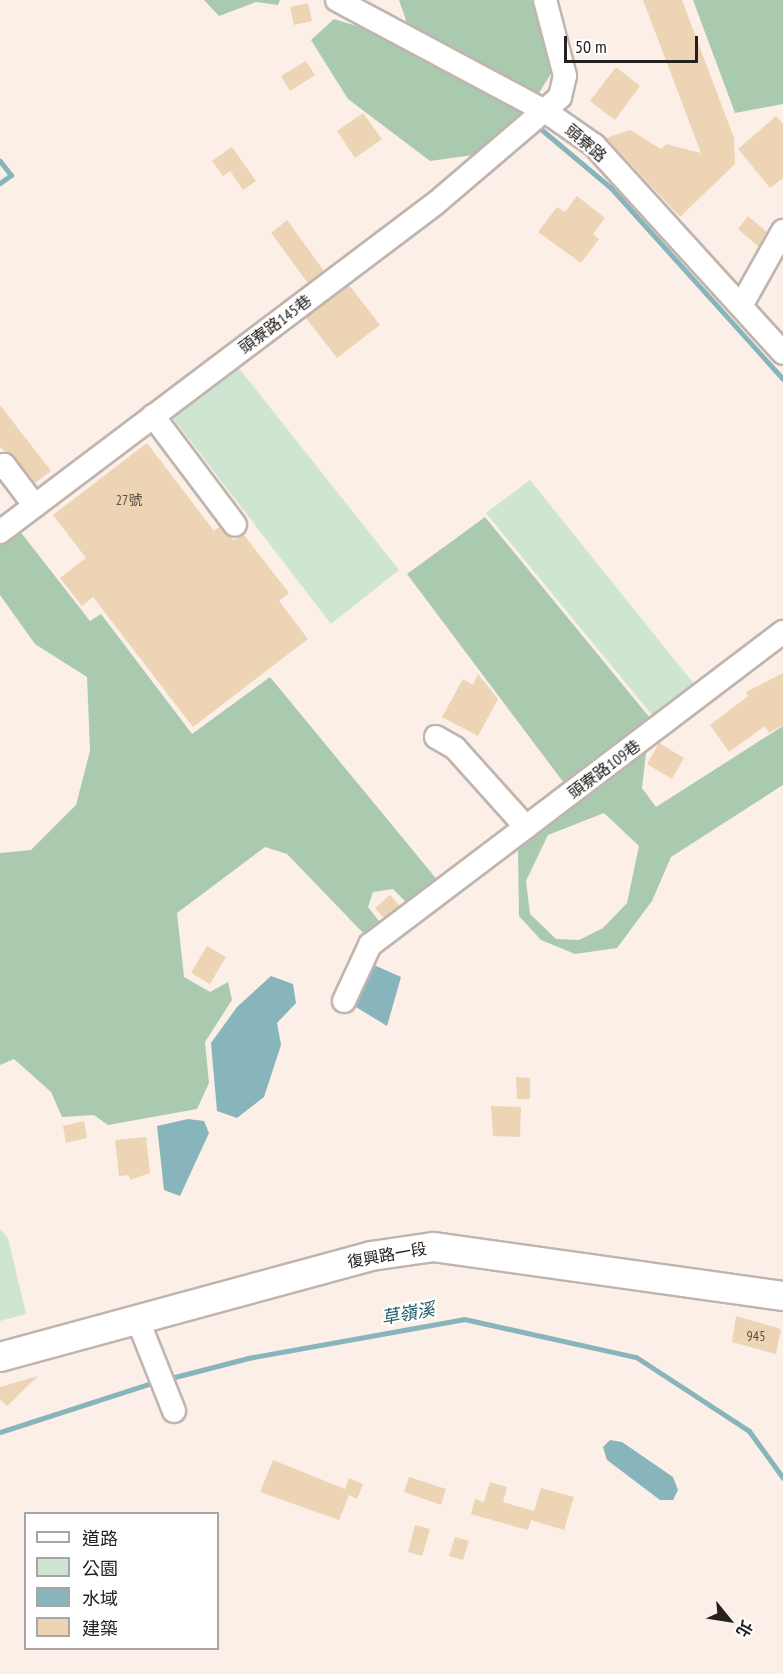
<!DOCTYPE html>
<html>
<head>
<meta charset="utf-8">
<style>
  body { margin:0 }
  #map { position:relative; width:783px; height:1674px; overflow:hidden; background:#fbefe8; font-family:"PT Sans Narrow","Noto Sans TC",sans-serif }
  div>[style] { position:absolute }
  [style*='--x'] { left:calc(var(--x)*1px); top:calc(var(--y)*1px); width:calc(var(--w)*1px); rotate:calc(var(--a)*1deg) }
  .green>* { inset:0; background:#cee5d2 }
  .forest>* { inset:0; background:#aacab0 }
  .water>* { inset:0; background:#87b5bb }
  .stream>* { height:5px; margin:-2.5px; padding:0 2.5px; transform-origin:2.5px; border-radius:2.5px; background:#87b5bb }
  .building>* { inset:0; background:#edd4b5 }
  .roads { filter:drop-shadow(2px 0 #c0b5ae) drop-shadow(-2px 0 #c0b5ae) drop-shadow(0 2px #c0b5ae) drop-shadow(0 -2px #c0b5ae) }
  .minor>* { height:22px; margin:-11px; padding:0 11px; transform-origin:11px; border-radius:11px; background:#fff }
  .major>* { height:28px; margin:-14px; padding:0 14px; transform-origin:14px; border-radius:14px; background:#fff }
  span { translate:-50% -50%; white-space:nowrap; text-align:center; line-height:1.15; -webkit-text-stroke:4.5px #fff; paint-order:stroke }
  .number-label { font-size:14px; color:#574e44 }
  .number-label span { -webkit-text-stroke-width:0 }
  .street-label { font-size:16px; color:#25211e }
  .water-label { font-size:18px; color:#216168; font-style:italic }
  .legend { position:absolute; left:24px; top:1512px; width:195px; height:138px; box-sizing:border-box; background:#fff; border:2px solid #a8a6a5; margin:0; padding:8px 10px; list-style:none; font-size:18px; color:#25211e }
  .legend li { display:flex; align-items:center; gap:12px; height:30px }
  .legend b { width:30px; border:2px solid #a8a6a5 }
  .north { position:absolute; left:699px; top:1590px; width:60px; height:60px; -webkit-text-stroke:4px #fff; paint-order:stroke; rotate:120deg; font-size:16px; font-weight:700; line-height:24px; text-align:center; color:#25211e }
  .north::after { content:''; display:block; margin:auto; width:21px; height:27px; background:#25211e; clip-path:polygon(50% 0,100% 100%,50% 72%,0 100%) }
  .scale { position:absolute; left:564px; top:36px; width:134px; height:27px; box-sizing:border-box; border:3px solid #25211e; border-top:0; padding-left:8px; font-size:18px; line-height:21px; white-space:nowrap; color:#25211e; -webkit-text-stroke:4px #fff; paint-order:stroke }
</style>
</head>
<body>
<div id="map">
  <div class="green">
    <i style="clip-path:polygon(238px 367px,399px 570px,331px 624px,172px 417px)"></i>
    <i style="clip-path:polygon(530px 480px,694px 684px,653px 716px,486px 513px)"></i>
    <i style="clip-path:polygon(0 1229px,8px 1238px,26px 1314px,0 1321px)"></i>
  </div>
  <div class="forest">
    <i style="clip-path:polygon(204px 0,280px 0,278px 5px,256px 2px,219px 16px)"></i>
    <i style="clip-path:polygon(399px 0,534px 0,552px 72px,539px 93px,407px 23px)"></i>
    <i style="clip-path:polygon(693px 0,783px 0,783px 104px,735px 113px)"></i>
    <i style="clip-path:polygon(334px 19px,363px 28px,530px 110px,480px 154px,430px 161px,348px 99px,311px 40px)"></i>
    <i style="clip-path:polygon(evenodd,485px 517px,650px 718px,642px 788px,656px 807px,783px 726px,783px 785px,671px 857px,652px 901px,617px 948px,575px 954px,541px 940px,519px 916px,518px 851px,535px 830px,576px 799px,407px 574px,485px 517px,604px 813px,639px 846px,627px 903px,603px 928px,579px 940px,556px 939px,530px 914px,526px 881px,548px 835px,604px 813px)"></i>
    <i style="clip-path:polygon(19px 530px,90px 621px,101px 614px,192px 734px,270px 677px,439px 882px,409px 905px,393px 889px,373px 892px,368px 907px,382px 925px,367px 937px,287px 854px,265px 847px,177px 913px,184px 977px,210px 992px,228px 982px,232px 1000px,205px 1042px,209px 1083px,197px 1109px,108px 1125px,94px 1115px,62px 1117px,51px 1092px,14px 1059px,0 1065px,0 853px,31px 850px,76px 805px,90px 751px,87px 677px,35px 644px,0 595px,0 545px)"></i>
  </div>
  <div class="water">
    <i style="clip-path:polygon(374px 965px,401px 977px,387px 1026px,356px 1007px)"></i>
    <i style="clip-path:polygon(271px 976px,293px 984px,296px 1003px,277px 1023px,281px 1045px,264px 1097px,237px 1118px,217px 1111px,211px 1043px,237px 1007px)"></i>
    <i style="clip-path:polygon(188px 1119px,204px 1121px,209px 1133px,180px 1196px,164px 1190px,157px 1126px)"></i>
    <i style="clip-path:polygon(610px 1440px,622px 1442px,673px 1477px,678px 1490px,673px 1500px,660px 1500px,607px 1460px,603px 1447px)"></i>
  </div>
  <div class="stream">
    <i style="--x:536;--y:125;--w:98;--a:40"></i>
    <i style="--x:611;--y:188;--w:257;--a:48"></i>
    <i style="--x:0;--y:161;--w:18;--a:52"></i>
    <i style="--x:11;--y:175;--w:14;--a:144"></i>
    <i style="--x:167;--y:1379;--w:84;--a:-14.5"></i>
    <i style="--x:248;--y:1358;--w:219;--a:-10.2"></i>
    <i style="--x:464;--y:1319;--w:176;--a:12.5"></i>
    <i style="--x:636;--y:1357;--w:135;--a:33.2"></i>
    <i style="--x:749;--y:1431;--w:58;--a:54.1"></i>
    <i style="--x:0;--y:1432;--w:163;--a:-17.9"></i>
  </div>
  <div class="building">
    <i style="clip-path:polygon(643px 0,682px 0,734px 138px,735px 164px,680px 217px,606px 138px,630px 130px,661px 149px,666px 144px,701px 153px)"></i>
    <i style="clip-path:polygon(308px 3px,312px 21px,294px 25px,290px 7px)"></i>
    <i style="clip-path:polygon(306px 61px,315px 75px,290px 91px,281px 76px)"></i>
    <i style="clip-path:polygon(616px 67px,640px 86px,615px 120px,590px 101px)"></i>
    <i style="clip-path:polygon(363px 113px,382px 139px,355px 158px,337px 131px)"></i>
    <i style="clip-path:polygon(776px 116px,783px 124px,783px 178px,770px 188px,738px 149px)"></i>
    <i style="clip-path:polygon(232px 147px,256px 181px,243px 190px,230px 171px,223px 176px,212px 161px)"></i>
    <i style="clip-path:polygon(577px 196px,605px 218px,593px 234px,599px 239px,581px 263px,538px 232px,557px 207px,565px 212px)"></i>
    <i style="clip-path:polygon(748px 216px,767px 232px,759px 247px,738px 229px)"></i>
    <i style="clip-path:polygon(287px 220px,324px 271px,308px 283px,271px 233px)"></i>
    <i style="clip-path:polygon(349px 285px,380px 325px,337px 358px,306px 318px)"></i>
    <i style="clip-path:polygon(0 405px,51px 471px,35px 483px,0 447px)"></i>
    <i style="clip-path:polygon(147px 443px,214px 531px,219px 527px,234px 540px,244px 535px,289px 593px,279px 601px,308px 639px,193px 727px,93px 597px,82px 606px,60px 578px,86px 558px,53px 515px)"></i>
    <i style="clip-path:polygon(783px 673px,783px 725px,769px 733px,765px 726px,729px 752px,710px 725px,748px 696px,746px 692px)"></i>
    <i style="clip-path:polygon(478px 674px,498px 699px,478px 736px,442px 717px,463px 679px,473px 685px)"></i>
    <i style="clip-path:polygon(659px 743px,684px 758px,672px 779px,647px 764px)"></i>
    <i style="clip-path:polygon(390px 895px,400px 906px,384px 918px,375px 908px)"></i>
    <i style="clip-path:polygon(207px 946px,226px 957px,210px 984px,191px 973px)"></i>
    <i style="clip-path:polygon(516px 1077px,530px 1078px,530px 1099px,517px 1099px)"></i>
    <i style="clip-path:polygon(491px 1106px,521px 1107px,520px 1137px,493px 1136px)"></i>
    <i style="clip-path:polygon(84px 1121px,87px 1138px,66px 1143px,63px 1126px)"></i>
    <i style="clip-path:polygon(146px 1137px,150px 1173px,130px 1180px,129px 1175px,119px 1176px,115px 1140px)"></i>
    <i style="clip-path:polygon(736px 1316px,781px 1329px,776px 1354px,732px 1342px)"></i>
    <i style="clip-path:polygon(38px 1376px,7px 1406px,0 1399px,0 1387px)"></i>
    <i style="clip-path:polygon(273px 1460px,345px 1489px,349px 1478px,363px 1484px,357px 1499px,349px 1495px,339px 1520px,260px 1492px)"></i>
    <i style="clip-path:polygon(409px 1477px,446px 1489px,441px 1505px,404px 1492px)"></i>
    <i style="clip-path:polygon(490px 1482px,507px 1487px,503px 1502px,534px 1511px,541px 1488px,574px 1497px,564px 1530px,531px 1520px,528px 1530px,471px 1514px,475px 1499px,484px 1502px)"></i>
    <i style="clip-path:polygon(415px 1525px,430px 1529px,422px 1556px,408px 1552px)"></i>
    <i style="clip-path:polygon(455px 1537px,469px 1541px,463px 1560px,449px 1556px)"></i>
  </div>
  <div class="roads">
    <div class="minor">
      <i style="--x:337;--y:0;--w:236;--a:28.1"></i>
      <i style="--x:545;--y:111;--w:60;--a:34.8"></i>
      <i style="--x:594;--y:145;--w:281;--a:47.7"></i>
      <i style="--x:742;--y:304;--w:84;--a:-60.7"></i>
      <i style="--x:153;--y:416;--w:136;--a:53"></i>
      <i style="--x:0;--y:468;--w:5;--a:-37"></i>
      <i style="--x:4;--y:465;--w:51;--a:52.9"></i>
      <i style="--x:0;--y:532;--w:546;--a:-37.04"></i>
      <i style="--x:436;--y:203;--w:163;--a:-40.5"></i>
      <i style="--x:560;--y:97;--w:22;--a:-77"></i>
      <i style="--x:565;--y:76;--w:79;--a:-104.7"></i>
      <i style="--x:436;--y:737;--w:22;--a:30"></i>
      <i style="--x:455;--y:748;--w:106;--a:48.1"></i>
      <i style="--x:526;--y:827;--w:323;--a:-37.2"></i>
      <i style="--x:344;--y:1001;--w:62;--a:-65.1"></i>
      <i style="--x:370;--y:945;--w:196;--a:-37.1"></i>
      <i style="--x:137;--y:1318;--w:100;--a:68.3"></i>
    </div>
    <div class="major">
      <i style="--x:0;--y:1357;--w:385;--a:-15.2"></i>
      <i style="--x:371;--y:1256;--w:64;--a:-8.1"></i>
      <i style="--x:434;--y:1247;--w:352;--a:8"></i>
    </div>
  </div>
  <div class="number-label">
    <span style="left:129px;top:500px">27號</span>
    <span style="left:756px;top:1336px">945</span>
  </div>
  <div class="street-label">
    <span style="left:586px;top:143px;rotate:40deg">頭寮路</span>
    <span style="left:275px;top:324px;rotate:-37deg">頭寮路145巷</span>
    <span style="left:604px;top:769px;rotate:-37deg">頭寮路109巷</span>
    <span style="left:387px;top:1255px;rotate:-10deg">復興路一段</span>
  </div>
  <div class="water-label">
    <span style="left:408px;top:1314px;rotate:-10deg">草嶺溪</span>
  </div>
  <ul class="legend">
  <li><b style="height:8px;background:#fff"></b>道路</li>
  <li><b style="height:16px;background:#cee5d2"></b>公園</li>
  <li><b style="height:16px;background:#87b5bb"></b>水域</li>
  <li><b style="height:16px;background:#edd4b5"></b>建築</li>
  </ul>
  <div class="north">北</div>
  <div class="scale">50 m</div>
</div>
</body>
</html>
